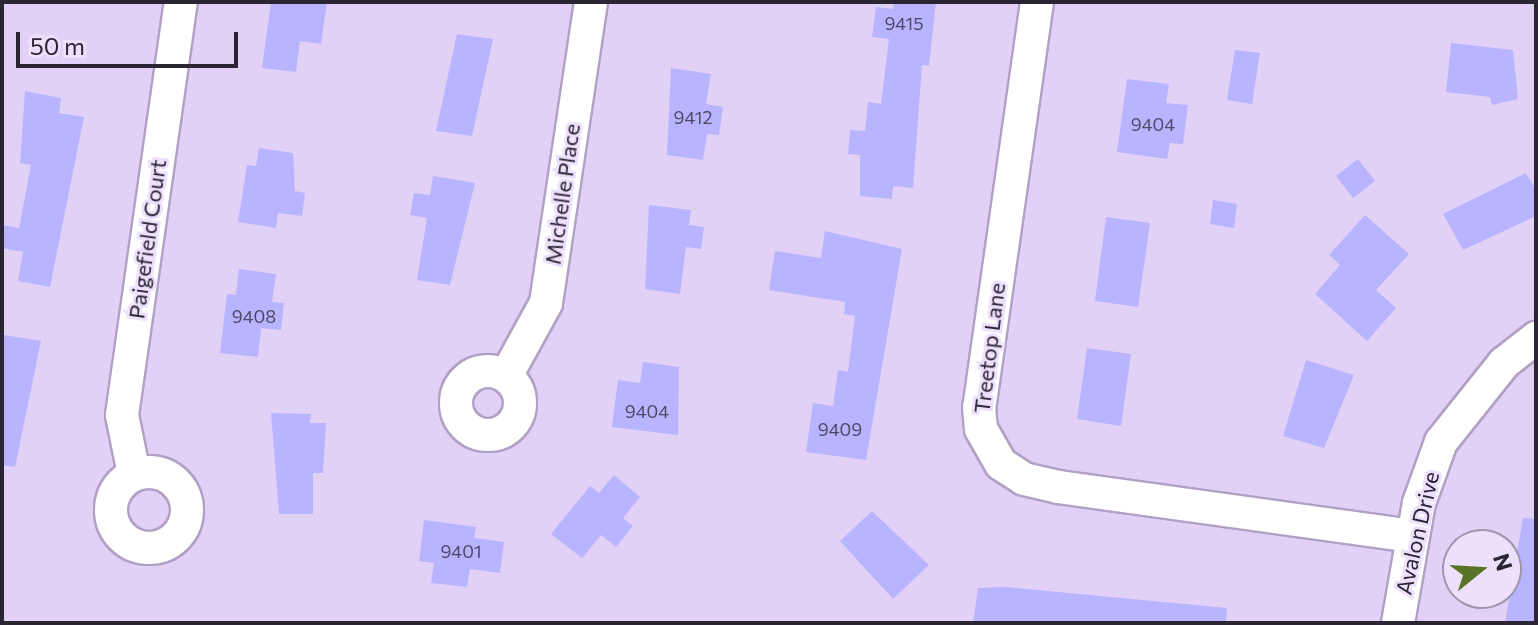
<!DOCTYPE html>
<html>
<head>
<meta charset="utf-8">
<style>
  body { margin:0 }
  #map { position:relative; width:1538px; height:625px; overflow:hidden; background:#e2d1f6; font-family:Commissioner,sans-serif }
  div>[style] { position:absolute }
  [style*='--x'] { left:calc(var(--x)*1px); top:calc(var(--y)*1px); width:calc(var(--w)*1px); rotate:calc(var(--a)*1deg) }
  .building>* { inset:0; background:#b8b4ff }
  .roads { filter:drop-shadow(2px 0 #b1a1c4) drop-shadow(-2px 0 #b1a1c4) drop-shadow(0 2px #b1a1c4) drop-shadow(0 -2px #b1a1c4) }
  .street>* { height:32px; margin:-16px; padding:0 16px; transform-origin:16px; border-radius:16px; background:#fff }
  .street>.ring { margin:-16px; padding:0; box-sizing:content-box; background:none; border:32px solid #fff; border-radius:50% }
  span { translate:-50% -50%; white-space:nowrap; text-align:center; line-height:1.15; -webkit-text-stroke:6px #ede0fd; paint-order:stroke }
  .number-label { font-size:18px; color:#4e4865 }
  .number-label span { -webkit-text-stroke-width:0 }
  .street-label { font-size:22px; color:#2b2432 }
  .frame { position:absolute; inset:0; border:4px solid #2b2432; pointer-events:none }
  .north { position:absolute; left:1442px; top:529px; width:80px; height:80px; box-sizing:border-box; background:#ede0fd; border:2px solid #9f95ac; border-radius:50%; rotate:72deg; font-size:22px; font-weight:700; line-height:32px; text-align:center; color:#2b2432 }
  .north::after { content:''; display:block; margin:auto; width:28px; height:36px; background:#597327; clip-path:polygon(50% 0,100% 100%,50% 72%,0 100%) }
  .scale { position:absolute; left:16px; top:32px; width:222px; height:36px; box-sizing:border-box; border:4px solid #2b2432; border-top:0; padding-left:10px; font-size:24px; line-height:28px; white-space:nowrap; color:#2b2432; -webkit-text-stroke:6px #ede0fd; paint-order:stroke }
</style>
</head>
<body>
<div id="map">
  <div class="building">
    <i style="clip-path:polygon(271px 2px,327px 2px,321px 44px,300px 41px,296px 72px,262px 68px)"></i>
    <i style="clip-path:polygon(894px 2px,936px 2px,929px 66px,922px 65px,913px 188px,893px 186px,892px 199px,860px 196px,860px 155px,848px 154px,850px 130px,865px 131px,868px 102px,881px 104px,889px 39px,872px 37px,876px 7px,893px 9px)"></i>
    <i style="clip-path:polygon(457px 34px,493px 39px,472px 136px,436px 131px)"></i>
    <i style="clip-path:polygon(1451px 43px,1513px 50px,1518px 99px,1492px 105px,1490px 97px,1446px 92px)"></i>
    <i style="clip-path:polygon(1235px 50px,1260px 53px,1252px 104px,1227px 100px)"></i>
    <i style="clip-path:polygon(671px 68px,711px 74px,706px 104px,723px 107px,719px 135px,707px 134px,703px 160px,667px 155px)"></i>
    <i style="clip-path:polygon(1127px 79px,1169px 84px,1166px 103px,1188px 105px,1183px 144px,1170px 143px,1167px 159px,1117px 152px)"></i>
    <i style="clip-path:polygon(25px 91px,61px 98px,59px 113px,84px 117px,50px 287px,18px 281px,23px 252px,2px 248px,2px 225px,19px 228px,31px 165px,20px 163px)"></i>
    <i style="clip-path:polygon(259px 148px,293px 153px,295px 191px,305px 193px,302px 216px,278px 213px,276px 228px,238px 222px,247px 165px,256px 166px)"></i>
    <i style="clip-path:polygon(1358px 159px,1375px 181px,1353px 198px,1336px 176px)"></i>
    <i style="clip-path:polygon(1526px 173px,1536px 190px,1536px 216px,1463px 250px,1443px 214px)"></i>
    <i style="clip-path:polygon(433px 176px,475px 183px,450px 285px,417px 280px,427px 218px,410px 215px,414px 193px,430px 195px)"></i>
    <i style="clip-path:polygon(1213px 200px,1237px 204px,1234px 228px,1210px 224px)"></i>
    <i style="clip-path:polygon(649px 205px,691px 210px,689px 225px,704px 227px,701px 249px,686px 247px,680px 294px,645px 289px)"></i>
    <i style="clip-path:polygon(1365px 215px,1409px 254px,1376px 290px,1396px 308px,1367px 341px,1315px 294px,1340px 265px,1329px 255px)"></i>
    <i style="clip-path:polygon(1106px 217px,1150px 223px,1138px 307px,1095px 301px)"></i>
    <i style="clip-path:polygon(825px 231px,902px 249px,866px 460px,806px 452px,813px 403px,833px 406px,838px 370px,848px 372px,855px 316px,844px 314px,845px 302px,769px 290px,775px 251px,821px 258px)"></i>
    <i style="clip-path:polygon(239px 269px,276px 274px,272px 302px,284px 303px,281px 330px,261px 328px,258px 357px,220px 353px,227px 294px,236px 295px)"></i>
    <i style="clip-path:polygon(4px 335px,41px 341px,15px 467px,2px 465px)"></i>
    <i style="clip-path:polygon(1087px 348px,1131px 354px,1121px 426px,1077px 419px)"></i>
    <i style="clip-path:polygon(1306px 360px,1354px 375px,1324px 448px,1283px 436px)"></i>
    <i style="clip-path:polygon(643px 362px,679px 367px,678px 435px,612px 427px,618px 380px,640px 383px)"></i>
    <i style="clip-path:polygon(271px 413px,311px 414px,310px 423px,326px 423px,323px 473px,313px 473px,313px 514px,279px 514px)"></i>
    <i style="clip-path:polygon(614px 475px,640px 497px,623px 518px,633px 526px,616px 547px,601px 535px,582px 558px,551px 534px,590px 486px,599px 493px)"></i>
    <i style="clip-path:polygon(872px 511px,929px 565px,893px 599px,840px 541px)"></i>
    <i style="clip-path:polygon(1523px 518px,1536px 519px,1536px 623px,1505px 623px)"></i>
    <i style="clip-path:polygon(424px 520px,476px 527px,474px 538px,504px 542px,500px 573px,470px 569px,467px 587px,431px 583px,434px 563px,419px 561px)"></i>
    <i style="clip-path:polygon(1006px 587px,1227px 608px,1226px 623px,973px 623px,978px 588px)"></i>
  </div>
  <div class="roads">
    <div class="street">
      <i style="--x:1037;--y:2;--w:409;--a:98.1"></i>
      <i style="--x:979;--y:407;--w:22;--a:85"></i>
      <i style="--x:981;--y:429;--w:40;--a:60.3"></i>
      <i style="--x:1001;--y:464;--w:27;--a:33"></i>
      <i style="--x:1024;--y:479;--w:36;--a:13"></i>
      <i style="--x:1059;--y:487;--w:356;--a:7.9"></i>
      <i class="ring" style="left:456px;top:371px;width:32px;height:32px"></i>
      <i style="--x:506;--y:376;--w:83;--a:-61.3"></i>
      <i style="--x:546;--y:303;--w:304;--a:-81.5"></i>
      <i class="ring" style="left:111px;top:472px;width:44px;height:44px"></i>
      <i style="--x:134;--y:474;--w:60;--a:-101.5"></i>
      <i style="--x:122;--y:415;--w:417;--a:-81.9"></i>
      <i style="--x:1398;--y:623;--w:122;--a:-80.1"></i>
      <i style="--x:1419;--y:503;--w:65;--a:-70.2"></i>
      <i style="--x:1441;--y:442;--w:101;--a:-51.4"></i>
      <i style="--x:1504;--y:363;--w:41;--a:-38"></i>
    </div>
  </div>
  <div class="number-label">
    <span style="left:904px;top:23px">9415</span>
    <span style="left:693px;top:117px">9412</span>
    <span style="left:1153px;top:124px">9404</span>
    <span style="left:254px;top:316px">9408</span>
    <span style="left:647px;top:411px">9404</span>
    <span style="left:840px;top:429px">9409</span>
    <span style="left:461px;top:551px">9401</span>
  </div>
  <div class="street-label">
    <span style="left:562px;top:194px;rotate:-82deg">Michelle Place</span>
    <span style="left:147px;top:239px;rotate:-82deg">Paigefield Court</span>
    <span style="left:989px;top:348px;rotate:-83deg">Treetop Lane</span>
    <span style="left:1417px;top:533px;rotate:-77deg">Avalon Drive</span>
  </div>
  <div class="frame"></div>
  <div class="north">N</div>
  <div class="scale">50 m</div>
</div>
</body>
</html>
